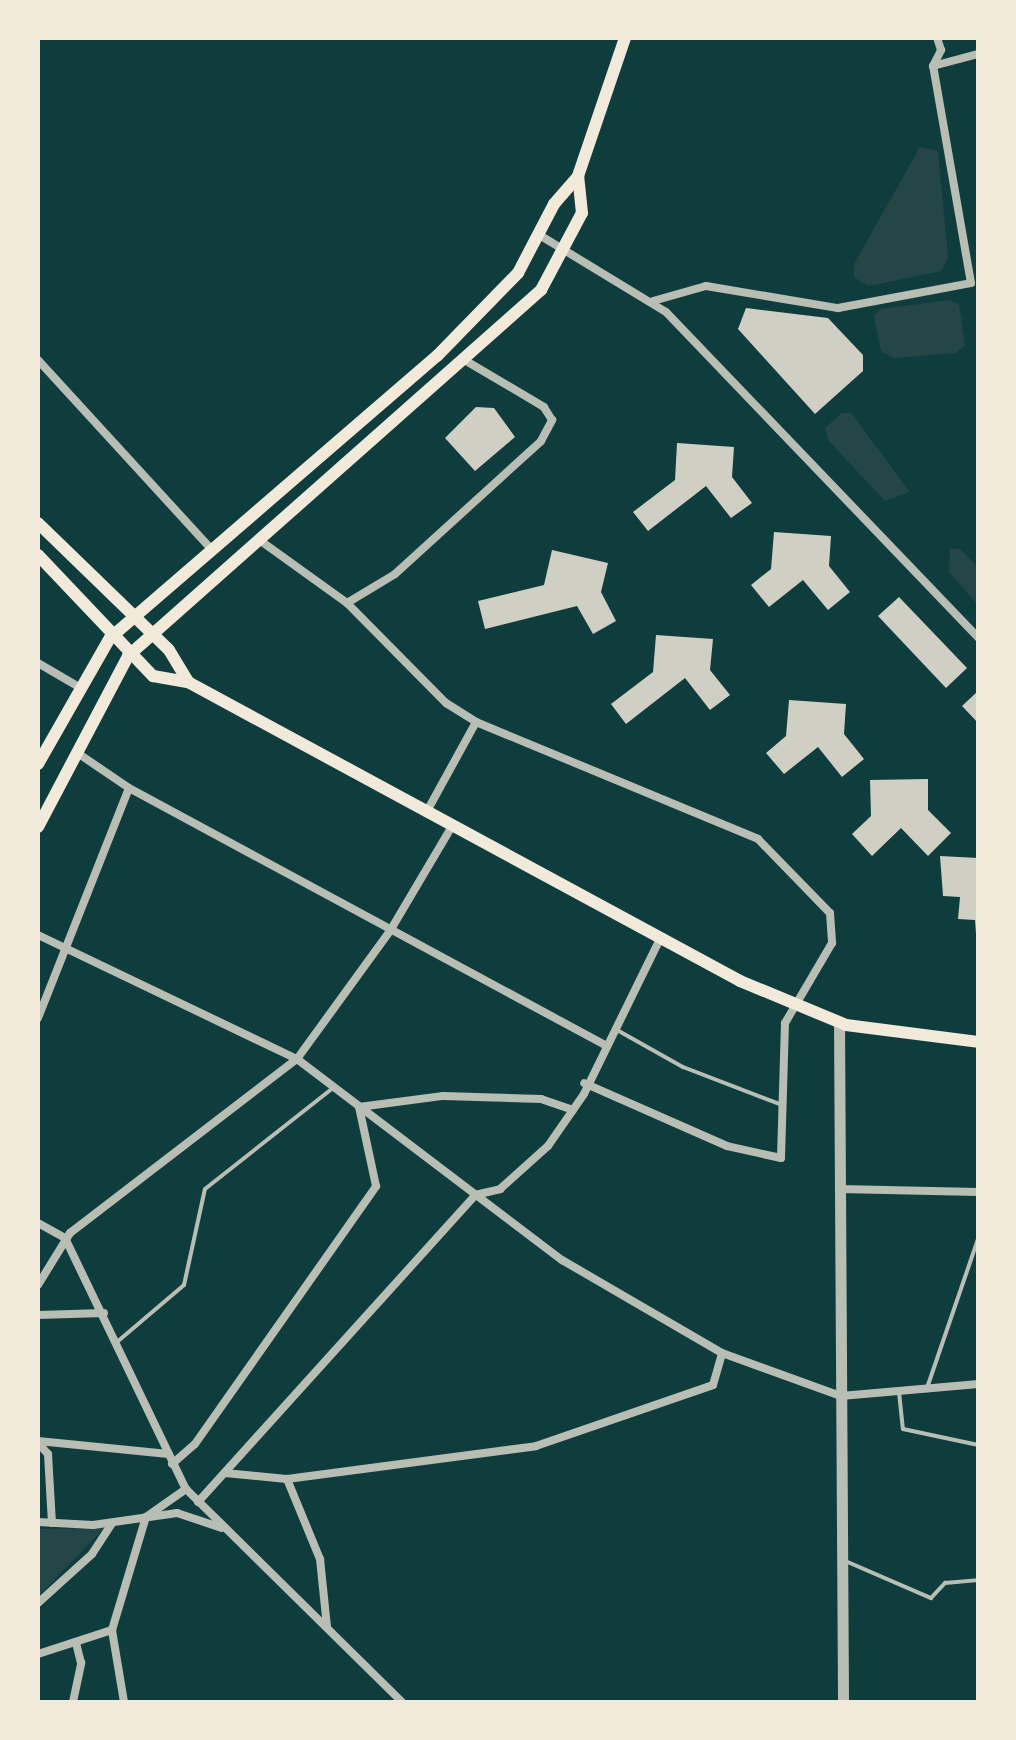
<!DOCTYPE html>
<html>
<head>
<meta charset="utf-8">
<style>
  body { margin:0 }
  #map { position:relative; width:1016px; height:1740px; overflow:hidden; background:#0f3d3e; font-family:"Source Sans 3",sans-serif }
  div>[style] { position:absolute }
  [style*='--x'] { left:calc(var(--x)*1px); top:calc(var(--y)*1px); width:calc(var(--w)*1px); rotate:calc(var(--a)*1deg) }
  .green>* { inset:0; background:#244646 }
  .building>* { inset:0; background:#cfcfc3 }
  .service>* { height:4px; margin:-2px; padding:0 2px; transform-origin:2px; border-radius:2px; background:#b8beb3 }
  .minor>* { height:8px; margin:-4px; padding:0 4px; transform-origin:4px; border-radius:4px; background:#b8beb3 }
  .tertiary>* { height:11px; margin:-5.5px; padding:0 5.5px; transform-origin:5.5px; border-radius:5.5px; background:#b8beb3 }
  .secondary>* { height:12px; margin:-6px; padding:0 6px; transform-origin:6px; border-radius:6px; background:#f1e9da }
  span { translate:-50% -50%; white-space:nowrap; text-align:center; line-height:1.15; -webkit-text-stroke:8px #f1e9da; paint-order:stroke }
  .frame { position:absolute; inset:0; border:40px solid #f1e9da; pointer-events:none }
</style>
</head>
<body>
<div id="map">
  <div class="green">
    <i style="clip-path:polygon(920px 147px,938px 151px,948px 257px,942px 271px,869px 286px,854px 277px,854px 264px)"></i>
    <i style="clip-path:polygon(948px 300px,959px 304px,965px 345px,956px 353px,894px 358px,881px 351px,874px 316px,881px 309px)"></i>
    <i style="clip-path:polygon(842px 413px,851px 413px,910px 492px,885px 501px,829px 441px,825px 428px)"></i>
    <i style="clip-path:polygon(950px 549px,960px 549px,978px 567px,978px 605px,949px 572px)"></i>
    <i style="clip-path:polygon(104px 1528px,38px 1597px,38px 1529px)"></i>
  </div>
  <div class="building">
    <i style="clip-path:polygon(746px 308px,828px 318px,863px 355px,863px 371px,815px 414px,738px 329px)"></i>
    <i style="clip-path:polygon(476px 407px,494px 408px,515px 437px,475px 471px,445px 438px)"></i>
    <i style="clip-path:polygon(677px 443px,734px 447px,732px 477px,752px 503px,731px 518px,706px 486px,648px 531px,633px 512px,675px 480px)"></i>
    <i style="clip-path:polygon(774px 532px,831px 536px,829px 566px,850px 592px,828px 610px,803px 580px,769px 607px,751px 585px,771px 569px)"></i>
    <i style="clip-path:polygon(552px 550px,608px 563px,601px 592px,616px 621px,593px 634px,577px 606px,485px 629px,478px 601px,544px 585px)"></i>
    <i style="clip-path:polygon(899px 597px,967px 668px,946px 688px,878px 616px)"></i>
    <i style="clip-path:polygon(656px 635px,713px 639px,710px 670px,730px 695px,710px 710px,685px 678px,626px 724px,611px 704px,653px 672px)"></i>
    <i style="clip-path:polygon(978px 691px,978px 723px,962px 706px)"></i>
    <i style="clip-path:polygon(789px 700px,846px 704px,844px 734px,864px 759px,842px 777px,818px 747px,784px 774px,766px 753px,786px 736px)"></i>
    <i style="clip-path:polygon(928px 779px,928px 810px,951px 833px,928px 856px,901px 828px,872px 856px,852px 834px,871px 816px,870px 780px)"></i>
    <i style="clip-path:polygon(940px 856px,978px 858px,978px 962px,975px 920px,958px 919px,960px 897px,943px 896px)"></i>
  </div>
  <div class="service">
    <i style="--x:617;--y:1030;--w:76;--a:29.3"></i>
    <i style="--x:683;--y:1067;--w:106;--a:21"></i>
    <i style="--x:117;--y:1342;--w:88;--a:-40.4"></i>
    <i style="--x:184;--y:1285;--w:98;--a:-77.7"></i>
    <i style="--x:205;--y:1189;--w:163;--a:-38.3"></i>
    <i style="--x:927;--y:1388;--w:157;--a:-71.1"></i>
    <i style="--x:899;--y:1392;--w:37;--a:84"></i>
    <i style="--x:903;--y:1429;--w:77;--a:12"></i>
    <i style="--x:843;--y:1560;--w:96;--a:23.4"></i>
    <i style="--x:931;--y:1598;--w:21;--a:-47"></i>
    <i style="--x:945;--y:1583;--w:33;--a:-5"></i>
  </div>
  <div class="minor">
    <i style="--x:933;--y:66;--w:47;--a:-14.9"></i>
    <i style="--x:541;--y:236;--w:146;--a:31.3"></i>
    <i style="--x:666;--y:312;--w:451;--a:46.2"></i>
    <i style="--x:653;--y:301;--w:55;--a:-15.8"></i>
    <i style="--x:706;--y:286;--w:134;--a:9.5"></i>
    <i style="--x:838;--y:308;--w:135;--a:-10.6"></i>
    <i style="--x:971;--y:283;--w:220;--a:-99.9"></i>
    <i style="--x:933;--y:66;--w:18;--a:-63"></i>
    <i style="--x:941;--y:50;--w:13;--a:-108"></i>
    <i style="--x:38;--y:360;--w:255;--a:47.5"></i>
    <i style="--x:258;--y:539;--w:110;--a:35.7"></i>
    <i style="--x:347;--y:603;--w:141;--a:45.3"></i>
    <i style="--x:446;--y:703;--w:36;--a:32"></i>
    <i style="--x:476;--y:722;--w:305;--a:22.5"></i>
    <i style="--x:758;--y:839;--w:103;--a:45.8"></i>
    <i style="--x:830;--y:913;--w:30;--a:86"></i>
    <i style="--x:832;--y:943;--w:93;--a:120.4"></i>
    <i style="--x:785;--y:1023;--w:135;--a:91.7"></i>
    <i style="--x:781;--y:1158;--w:55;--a:-167.5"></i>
    <i style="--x:727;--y:1146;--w:156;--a:-156.2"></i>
    <i style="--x:347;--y:603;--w:56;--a:-31.1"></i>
    <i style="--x:395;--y:574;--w:197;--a:-42.3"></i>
    <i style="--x:541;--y:441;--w:24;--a:-62"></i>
    <i style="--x:552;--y:420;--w:15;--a:-122"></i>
    <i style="--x:544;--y:407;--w:88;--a:-149.4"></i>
    <i style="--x:38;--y:663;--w:48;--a:30.3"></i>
    <i style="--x:129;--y:788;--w:541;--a:28.37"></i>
    <i style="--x:426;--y:813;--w:104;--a:-61.2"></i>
    <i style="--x:38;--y:935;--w:287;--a:25.6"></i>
    <i style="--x:297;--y:1059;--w:333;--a:37.2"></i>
    <i style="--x:562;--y:1260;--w:185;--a:30.2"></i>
    <i style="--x:722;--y:1353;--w:127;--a:19.9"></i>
    <i style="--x:841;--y:1396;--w:138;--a:-5"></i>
    <i style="--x:38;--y:1018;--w:247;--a:-68.4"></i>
    <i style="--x:129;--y:788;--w:64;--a:-145.8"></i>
    <i style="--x:840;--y:1189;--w:138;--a:1.2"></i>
    <i style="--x:38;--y:1223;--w:31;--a:29"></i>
    <i style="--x:65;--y:1238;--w:279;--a:64.3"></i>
    <i style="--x:186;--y:1489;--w:303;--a:44.6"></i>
    <i style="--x:38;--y:1285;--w:61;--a:-58.4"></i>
    <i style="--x:70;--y:1233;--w:286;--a:-37.5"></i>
    <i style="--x:297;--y:1059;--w:158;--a:-54"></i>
    <i style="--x:390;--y:931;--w:120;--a:-59.4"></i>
    <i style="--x:38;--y:1315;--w:66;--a:-1.7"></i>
    <i style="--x:38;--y:1441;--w:131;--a:5.7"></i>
    <i style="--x:38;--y:1443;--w:15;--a:48"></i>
    <i style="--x:48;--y:1454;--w:69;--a:86.7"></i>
    <i style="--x:172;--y:1464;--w:30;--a:-41"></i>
    <i style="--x:195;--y:1444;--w:315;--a:-54.9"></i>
    <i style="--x:376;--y:1186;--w:81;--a:-102.1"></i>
    <i style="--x:359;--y:1107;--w:85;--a:-7.5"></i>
    <i style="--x:443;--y:1096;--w:98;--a:1.8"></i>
    <i style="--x:541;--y:1099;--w:34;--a:19"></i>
    <i style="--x:225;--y:1473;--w:62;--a:5.5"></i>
    <i style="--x:287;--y:1479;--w:251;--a:-7.5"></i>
    <i style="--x:536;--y:1446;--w:187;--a:-19"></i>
    <i style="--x:713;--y:1385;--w:33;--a:-74"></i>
    <i style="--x:287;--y:1479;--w:87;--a:67.6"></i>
    <i style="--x:320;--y:1559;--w:68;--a:84.1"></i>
    <i style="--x:198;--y:1502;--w:413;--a:-47.9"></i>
    <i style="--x:475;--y:1195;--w:26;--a:-13"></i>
    <i style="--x:500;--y:1189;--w:64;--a:-41.9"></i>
    <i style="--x:548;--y:1146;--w:63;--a:-55.3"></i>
    <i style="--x:584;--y:1094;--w:173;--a:-63.9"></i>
    <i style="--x:38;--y:1522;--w:55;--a:3.1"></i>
    <i style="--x:93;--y:1525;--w:85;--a:-8.1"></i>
    <i style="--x:177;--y:1513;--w:47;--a:18.4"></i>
    <i style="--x:38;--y:1603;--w:73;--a:-42.2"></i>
    <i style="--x:92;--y:1554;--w:37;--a:-57"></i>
    <i style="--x:38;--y:1654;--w:78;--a:-18"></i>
    <i style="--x:73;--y:1702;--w:40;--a:-78"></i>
    <i style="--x:81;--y:1663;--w:21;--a:-104"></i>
    <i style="--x:124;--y:1702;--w:73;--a:-99.5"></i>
    <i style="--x:112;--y:1630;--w:118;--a:-73.3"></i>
    <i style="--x:146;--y:1517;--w:49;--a:-35"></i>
  </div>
  <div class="tertiary">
    <i style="--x:839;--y:1022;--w:680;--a:89.66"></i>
  </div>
  <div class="secondary">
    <i style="--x:38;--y:523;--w:182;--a:44.1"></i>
    <i style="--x:169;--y:650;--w:37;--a:59"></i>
    <i style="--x:38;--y:555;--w:167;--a:46.5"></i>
    <i style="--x:153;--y:676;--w:36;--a:10"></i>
    <i style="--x:188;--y:682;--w:628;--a:28.44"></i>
    <i style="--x:740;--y:981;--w:115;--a:22.5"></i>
    <i style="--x:846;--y:1025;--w:133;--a:7.3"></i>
    <i style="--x:38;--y:764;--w:145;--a:-60.3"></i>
    <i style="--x:110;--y:638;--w:432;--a:-40.8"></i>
    <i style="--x:437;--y:356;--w:116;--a:-45.7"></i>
    <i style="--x:518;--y:273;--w:78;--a:-62.4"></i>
    <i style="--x:554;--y:204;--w:37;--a:-49"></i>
    <i style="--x:578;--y:176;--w:146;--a:-71.2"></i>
    <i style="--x:38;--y:827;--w:193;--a:-62.2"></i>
    <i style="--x:128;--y:656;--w:552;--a:-41.55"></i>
    <i style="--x:541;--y:290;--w:87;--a:-62"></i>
    <i style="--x:582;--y:213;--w:37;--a:-96"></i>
  </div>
  <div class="frame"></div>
</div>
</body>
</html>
